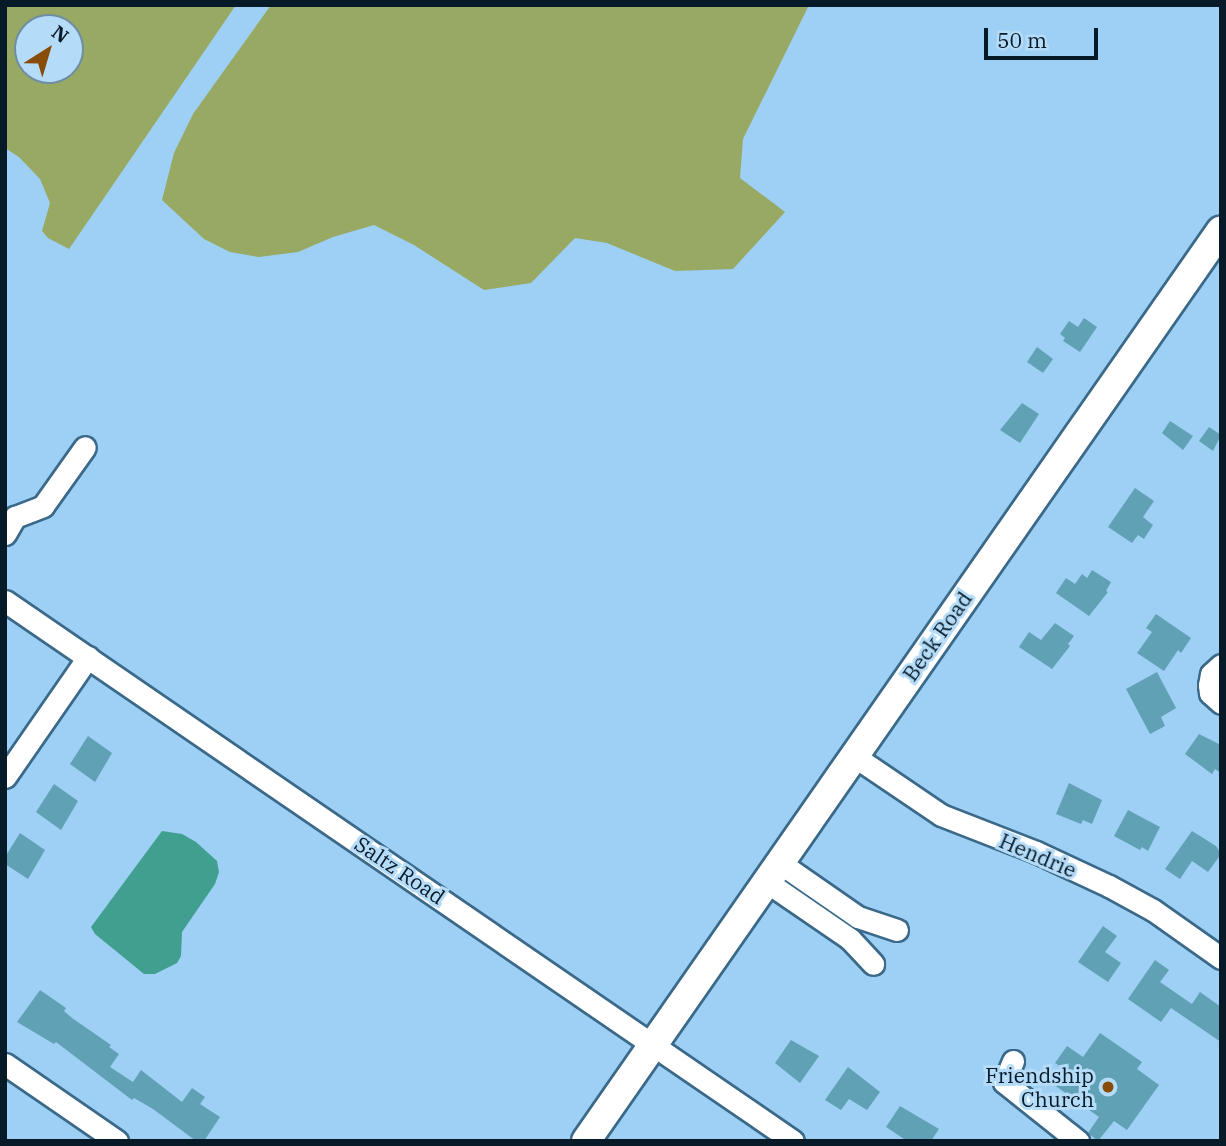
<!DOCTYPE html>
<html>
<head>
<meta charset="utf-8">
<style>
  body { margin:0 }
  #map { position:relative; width:1226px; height:1146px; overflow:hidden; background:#9ecff4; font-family:"IBM Plex Serif",serif }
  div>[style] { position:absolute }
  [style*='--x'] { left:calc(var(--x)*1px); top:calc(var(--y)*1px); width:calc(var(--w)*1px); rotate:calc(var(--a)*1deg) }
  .green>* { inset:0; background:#97a963 }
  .water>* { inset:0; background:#419f90 }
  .building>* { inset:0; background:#60a1b5 }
  .roads { filter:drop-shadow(2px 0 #3b6989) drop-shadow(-2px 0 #3b6989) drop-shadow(0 2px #3b6989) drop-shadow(0 -2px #3b6989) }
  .minor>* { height:21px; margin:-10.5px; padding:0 10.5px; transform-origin:10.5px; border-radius:10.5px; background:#fff }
  .major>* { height:28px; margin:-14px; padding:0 14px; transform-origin:14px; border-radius:14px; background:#fff }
  .dots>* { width:19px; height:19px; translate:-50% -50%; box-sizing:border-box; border:4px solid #b4dbf8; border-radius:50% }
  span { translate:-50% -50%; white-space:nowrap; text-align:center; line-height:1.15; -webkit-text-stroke:6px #b4dbf8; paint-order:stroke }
  .street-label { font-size:21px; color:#071a27 }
  .poi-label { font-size:21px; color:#071a27 }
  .right { translate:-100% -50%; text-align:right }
  .frame { position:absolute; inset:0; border:7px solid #071a27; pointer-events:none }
  .north { position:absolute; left:14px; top:14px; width:70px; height:70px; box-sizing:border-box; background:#b4dbf8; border:2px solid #6f8ea4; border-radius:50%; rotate:37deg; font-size:19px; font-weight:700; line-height:28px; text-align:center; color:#071a27 }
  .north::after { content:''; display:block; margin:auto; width:24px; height:32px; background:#884c07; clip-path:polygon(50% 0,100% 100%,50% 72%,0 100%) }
  .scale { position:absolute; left:984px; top:28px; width:114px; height:32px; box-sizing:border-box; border:4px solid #071a27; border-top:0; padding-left:9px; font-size:21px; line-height:24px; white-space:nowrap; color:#071a27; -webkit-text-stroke:5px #b4dbf8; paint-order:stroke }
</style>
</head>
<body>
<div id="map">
  <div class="green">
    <i style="clip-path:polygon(evenodd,5px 5px,236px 5px,69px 249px,48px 238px,42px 231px,50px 203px,40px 179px,19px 157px,5px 148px,5px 5px,28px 28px,70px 28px,70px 70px,28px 70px,28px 28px)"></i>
    <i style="clip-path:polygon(271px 5px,809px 5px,743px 139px,740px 178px,785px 212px,733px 269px,675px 271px,607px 243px,575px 238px,531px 283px,484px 290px,414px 245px,374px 225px,333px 237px,298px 252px,259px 257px,230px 252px,204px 239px,162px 200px,174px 153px,193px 114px)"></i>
  </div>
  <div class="water">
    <i style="clip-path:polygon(162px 831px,182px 834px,196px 842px,217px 861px,219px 872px,215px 884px,182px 932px,181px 956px,177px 963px,155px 974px,144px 974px,95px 934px,91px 927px)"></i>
  </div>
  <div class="building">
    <i style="clip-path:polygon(1084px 318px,1097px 327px,1080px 352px,1063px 341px,1065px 338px,1060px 334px,1069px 321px,1078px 327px)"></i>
    <i style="clip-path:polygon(1037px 347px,1053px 359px,1043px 373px,1027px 362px)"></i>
    <i style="clip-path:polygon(1022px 403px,1039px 414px,1020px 443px,1000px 430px)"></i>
    <i style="clip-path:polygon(1170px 421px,1193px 436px,1183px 450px,1162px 433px)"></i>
    <i style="clip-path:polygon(1209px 427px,1221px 435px,1213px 451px,1199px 441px)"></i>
    <i style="clip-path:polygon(1135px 488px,1154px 501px,1143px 517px,1153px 525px,1144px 539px,1138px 535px,1132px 543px,1108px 527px)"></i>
    <i style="clip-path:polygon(1092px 570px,1111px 582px,1106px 591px,1108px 592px,1089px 616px,1056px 593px,1066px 578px,1075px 584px,1082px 574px,1087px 578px)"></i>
    <i style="clip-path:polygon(1156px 614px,1191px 638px,1181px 653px,1178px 650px,1164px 671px,1137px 653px,1152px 632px,1146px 628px)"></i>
    <i style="clip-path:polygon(1055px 623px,1074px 636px,1068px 644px,1070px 646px,1052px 669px,1019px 647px,1029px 632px,1041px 640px)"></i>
    <i style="clip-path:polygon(1157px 672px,1176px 708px,1161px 717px,1165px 726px,1150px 734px,1126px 689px)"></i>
    <i style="clip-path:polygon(1199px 734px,1221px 745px,1221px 773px,1215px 769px,1212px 774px,1185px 754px)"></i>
    <i style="clip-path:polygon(88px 736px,112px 753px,95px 782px,70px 764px)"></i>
    <i style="clip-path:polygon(1069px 783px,1102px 800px,1092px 824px,1083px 820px,1081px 824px,1056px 814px)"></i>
    <i style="clip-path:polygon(54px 784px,78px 801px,61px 830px,36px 812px)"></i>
    <i style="clip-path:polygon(1128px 810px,1160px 827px,1148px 851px,1142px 847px,1140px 850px,1114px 836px)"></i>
    <i style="clip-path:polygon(1192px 831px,1216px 846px,1221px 854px,1208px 872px,1192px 861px,1180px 879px,1165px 869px)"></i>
    <i style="clip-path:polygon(20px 833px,45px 850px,28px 879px,5px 864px,5px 857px)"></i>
    <i style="clip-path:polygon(1103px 926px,1117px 936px,1105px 952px,1121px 963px,1108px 982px,1078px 962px)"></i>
    <i style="clip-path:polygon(1155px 960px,1169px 970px,1160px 982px,1192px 1004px,1200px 992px,1221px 1007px,1221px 1042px,1171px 1008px,1161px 1022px,1128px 999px)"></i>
    <i style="clip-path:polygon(40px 990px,66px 1008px,64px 1011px,72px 1018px,111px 1045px,109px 1047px,119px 1054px,110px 1067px,133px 1082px,141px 1070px,182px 1102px,192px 1088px,205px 1097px,200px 1104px,220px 1117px,204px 1141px,196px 1141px,153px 1109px,134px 1098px,132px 1100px,56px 1042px,54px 1044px,17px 1022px)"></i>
    <i style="clip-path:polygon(1100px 1033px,1142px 1062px,1137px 1069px,1159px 1085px,1127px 1130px,1114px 1121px,1098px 1141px,1088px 1133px,1099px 1117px,1050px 1082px,1061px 1067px,1055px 1063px,1067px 1046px,1083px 1057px)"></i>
    <i style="clip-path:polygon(791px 1040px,819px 1056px,800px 1083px,775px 1063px)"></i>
    <i style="clip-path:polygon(848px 1067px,880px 1092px,867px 1110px,849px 1099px,841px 1110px,825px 1100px)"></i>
    <i style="clip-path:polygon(900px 1106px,939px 1129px,931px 1141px,907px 1141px,886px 1127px)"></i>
  </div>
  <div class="roads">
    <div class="minor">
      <i style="--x:5;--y:534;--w:20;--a:-60"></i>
      <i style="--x:15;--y:517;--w:30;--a:-21"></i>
      <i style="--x:43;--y:506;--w:72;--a:-54.6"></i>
      <i style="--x:5;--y:601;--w:955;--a:34.42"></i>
      <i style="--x:1221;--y:665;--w:13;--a:138"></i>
      <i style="--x:1211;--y:674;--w:11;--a:100"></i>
      <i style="--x:1209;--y:685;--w:8;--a:83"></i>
      <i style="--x:1210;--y:693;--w:15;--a:42"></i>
      <i style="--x:854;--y:756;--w:105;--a:34.1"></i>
      <i style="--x:941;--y:815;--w:102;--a:21.3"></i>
      <i style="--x:1036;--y:852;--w:81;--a:25"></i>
      <i style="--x:1109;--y:886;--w:50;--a:28.6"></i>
      <i style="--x:1153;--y:910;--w:83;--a:35.2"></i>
      <i style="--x:5;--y:777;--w:146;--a:-55.3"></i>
      <i style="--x:780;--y:863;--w:95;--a:34.7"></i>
      <i style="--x:858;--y:917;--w:41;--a:18.4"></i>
      <i style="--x:767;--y:882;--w:101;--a:34.5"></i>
      <i style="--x:850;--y:939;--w:34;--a:47"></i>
      <i style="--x:1013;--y:1061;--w:23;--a:113"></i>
      <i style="--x:1004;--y:1082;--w:95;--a:38.6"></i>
      <i style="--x:5;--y:1064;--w:136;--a:34.5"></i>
    </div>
    <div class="major">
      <i style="--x:586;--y:1141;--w:1110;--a:-55.12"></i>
    </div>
  </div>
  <div class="dots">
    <i style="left:1108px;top:1087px;background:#884c07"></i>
  </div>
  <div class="street-label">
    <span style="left:937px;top:636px;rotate:-55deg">Beck Road</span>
    <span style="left:1038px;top:855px;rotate:23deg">Hendrie</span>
    <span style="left:400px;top:870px;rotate:34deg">Saltz Road</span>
  </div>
  <div class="poi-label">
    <span class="right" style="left:1094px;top:1087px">Friendship<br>Church</span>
  </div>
  <div class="frame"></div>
  <div class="north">N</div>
  <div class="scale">50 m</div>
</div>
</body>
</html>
